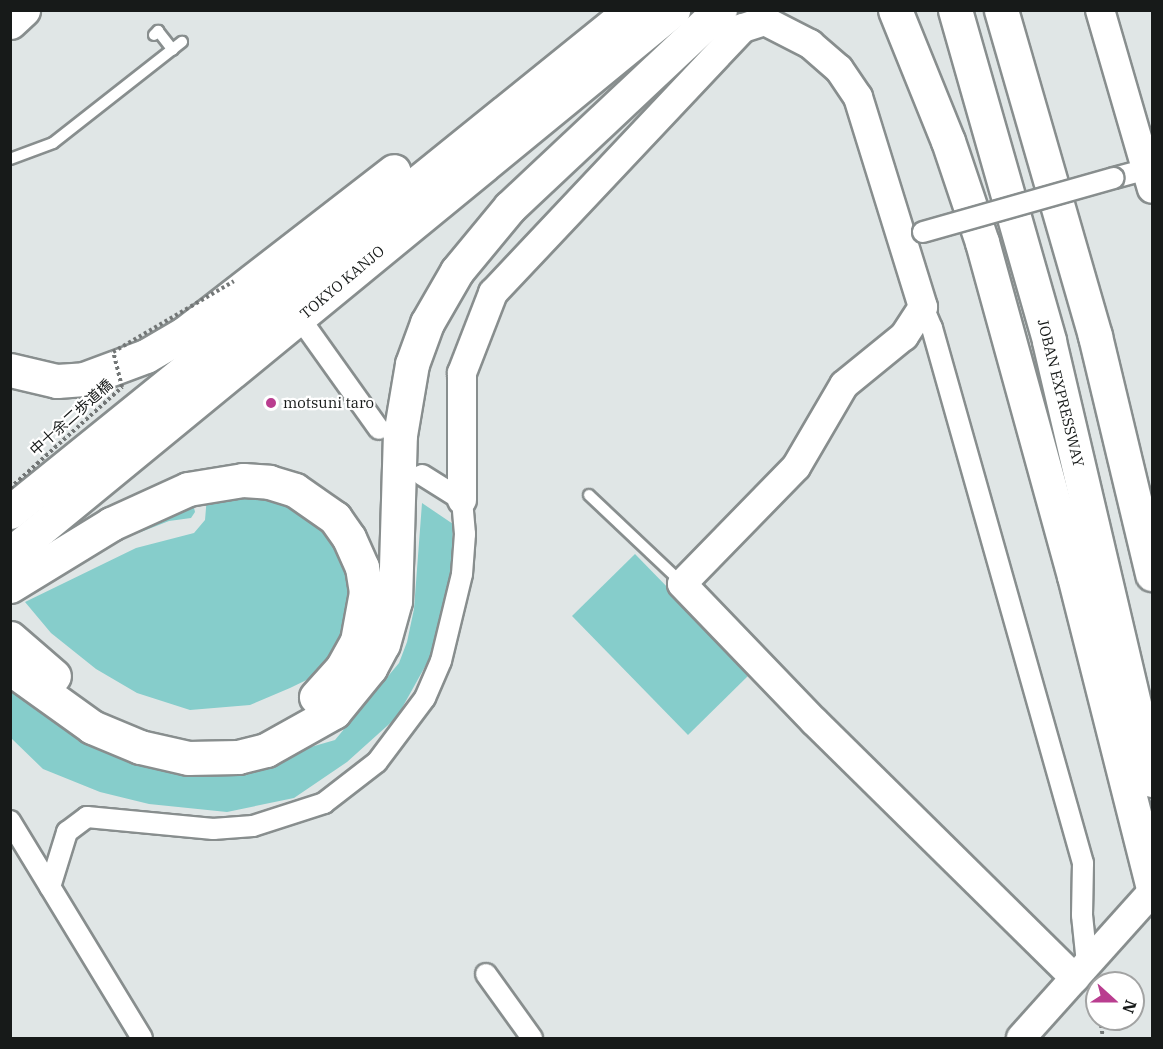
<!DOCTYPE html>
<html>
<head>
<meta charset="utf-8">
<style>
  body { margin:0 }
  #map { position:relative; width:1163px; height:1049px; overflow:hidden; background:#e0e6e6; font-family:"IBM Plex Serif","Noto Sans JP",serif }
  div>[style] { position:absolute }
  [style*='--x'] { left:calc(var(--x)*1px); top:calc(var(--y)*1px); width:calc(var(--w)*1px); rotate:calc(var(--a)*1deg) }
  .green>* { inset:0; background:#86cdcb }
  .path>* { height:4px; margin-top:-2px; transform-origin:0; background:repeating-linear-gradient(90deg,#727676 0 3px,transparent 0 6px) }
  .roads { filter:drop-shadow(2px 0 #888e8e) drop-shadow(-2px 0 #888e8e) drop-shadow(0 2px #888e8e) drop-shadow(0 -2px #888e8e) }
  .lane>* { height:10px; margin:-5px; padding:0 5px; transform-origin:5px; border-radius:5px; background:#fff }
  .street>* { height:20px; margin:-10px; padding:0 10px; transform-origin:10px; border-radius:10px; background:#fff }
  .secondary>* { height:28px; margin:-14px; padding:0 14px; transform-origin:14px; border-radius:14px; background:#fff }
  .highway>* { height:33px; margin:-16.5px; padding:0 16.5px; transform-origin:16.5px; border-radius:16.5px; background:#fff }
  .path-bridge>* { height:4px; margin-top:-2px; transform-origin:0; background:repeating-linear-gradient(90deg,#727676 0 3px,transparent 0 6px) }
  .bridges { filter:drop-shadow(2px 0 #888e8e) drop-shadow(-2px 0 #888e8e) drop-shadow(0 2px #888e8e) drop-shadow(0 -2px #888e8e) }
  .street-bridge>* { height:20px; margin:-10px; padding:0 10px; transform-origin:10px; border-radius:10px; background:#fff }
  .dots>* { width:16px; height:16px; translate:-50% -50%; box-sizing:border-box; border:3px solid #fff; border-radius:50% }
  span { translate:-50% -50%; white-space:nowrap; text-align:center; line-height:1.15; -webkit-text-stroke:4.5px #fff; paint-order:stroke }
  .street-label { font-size:15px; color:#171a19 }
  .poi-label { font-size:15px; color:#171a19 }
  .left { translate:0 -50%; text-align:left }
  .frame { position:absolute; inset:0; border:12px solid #171a19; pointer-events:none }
  .north { position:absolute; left:1085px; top:971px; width:60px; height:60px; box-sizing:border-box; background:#fff; border:2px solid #a2a3a3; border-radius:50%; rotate:111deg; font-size:16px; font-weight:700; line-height:24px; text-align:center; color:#171a19 }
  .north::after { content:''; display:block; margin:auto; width:21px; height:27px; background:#b93d8f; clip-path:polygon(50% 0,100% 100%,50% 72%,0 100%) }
</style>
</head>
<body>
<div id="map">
  <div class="green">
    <i style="clip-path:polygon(247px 491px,316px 512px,343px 550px,355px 587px,349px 633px,323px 672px,290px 688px,250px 705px,190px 710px,137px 693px,96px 669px,51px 633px,25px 602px,136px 548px,194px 533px,205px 520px,207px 496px)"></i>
    <i style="clip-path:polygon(192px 499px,195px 512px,191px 518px,169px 521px,69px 560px)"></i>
    <i style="clip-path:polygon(422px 503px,453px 524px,451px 593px,432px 654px,397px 717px,347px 762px,294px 798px,227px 812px,149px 804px,100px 792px,43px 769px,11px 738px,10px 684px,40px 707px,138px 764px,190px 775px,235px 769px,335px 740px,399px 663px,407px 642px,414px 609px)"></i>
    <i style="clip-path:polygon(635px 554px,751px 673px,688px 735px,572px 616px)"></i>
  </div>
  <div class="path">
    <i style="--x:1094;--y:990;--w:16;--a:79"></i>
    <i style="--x:1100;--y:1019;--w:19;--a:81"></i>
  </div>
  <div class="roads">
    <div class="lane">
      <i style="--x:154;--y:35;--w:6;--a:-45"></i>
      <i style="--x:158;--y:31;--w:24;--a:52"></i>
      <i style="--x:10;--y:159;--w:46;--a:-20.4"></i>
      <i style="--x:53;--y:143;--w:164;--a:-38.1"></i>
      <i style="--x:589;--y:495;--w:128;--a:43.4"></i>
    </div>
    <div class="street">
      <i style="--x:1114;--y:178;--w:34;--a:-15"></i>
      <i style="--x:923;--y:307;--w:23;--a:67"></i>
      <i style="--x:932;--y:328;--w:556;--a:74.24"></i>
      <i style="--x:1083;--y:863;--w:52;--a:91.1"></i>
      <i style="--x:1082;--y:915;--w:48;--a:84.1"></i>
      <i style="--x:294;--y:310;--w:146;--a:54.5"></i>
      <i style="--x:10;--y:821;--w:254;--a:58.7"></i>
      <i style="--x:50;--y:887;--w:58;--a:-72.8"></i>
      <i style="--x:67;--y:832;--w:25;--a:-37"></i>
      <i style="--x:87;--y:817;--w:127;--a:5.4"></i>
      <i style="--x:213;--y:829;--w:40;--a:-4.3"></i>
      <i style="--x:253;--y:826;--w:75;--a:-17.9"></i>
      <i style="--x:324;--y:803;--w:67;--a:-37.7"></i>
      <i style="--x:377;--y:762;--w:80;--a:-53.1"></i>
      <i style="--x:425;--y:698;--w:40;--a:-66.6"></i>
      <i style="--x:441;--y:661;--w:89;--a:-76.4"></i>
      <i style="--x:462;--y:574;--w:40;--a:-85.7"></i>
      <i style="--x:465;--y:534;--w:34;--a:-95"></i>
      <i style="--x:462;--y:500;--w:47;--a:-148"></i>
      <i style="--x:486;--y:974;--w:79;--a:54.3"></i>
    </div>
    <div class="secondary">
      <i style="--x:1100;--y:10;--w:186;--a:73.8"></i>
      <i style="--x:462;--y:500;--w:127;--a:-90"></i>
      <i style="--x:462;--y:373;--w:86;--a:-68.8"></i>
      <i style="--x:493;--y:293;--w:364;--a:-46.7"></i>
      <i style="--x:743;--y:28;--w:23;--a:-18"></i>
      <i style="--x:765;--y:21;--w:51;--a:27.1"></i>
      <i style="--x:810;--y:44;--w:38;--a:41"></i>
      <i style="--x:839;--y:69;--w:34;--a:56"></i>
      <i style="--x:858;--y:97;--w:220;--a:72.8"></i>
      <i style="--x:923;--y:307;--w:35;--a:123"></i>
      <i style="--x:904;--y:336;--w:77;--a:140.8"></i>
      <i style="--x:844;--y:385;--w:95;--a:120.3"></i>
      <i style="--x:796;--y:467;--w:163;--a:134.3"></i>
      <i style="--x:682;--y:584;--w:192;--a:46.1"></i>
      <i style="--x:815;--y:722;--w:365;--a:44.6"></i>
      <i style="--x:1021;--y:1038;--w:196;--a:-48.1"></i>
    </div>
    <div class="highway">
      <i style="--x:895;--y:10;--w:141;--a:68"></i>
      <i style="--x:948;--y:141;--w:107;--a:71.4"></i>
      <i style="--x:982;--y:242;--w:346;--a:74.6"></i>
      <i style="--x:1074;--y:576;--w:318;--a:75.8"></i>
      <i style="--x:955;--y:10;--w:344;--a:74.1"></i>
      <i style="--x:1049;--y:341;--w:451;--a:76.8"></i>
      <i style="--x:1001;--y:10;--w:339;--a:73.9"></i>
      <i style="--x:1095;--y:336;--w:245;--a:76.5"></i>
      <i style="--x:10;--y:22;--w:18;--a:-43"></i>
      <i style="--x:10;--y:370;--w:48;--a:13.2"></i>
      <i style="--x:57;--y:381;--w:27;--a:-4"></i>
      <i style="--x:84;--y:379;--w:66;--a:-20.4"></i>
      <i style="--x:146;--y:356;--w:45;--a:-30.5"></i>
      <i style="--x:185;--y:333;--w:264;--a:-37.8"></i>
      <i style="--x:10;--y:512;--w:799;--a:-38.95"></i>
      <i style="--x:10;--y:554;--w:858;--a:-39.37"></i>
      <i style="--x:10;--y:586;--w:119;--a:-31.5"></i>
      <i style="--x:111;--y:524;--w:85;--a:-24.4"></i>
      <i style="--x:188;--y:489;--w:56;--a:-9.3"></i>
      <i style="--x:243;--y:480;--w:26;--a:4"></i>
      <i style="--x:269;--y:482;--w:27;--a:17"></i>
      <i style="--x:295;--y:490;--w:49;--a:35"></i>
      <i style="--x:335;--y:518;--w:24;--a:55"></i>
      <i style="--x:349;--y:538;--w:32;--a:66"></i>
      <i style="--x:362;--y:567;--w:25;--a:81"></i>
      <i style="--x:366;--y:592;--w:50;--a:100.4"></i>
      <i style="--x:357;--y:641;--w:31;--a:119"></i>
      <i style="--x:342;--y:668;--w:39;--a:132"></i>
      <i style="--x:10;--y:638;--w:58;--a:40.8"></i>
      <i style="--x:10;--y:668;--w:101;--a:35.7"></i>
      <i style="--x:92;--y:727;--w:52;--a:22.6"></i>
      <i style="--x:140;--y:747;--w:49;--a:12.9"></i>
      <i style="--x:188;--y:758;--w:50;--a:-1.1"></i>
      <i style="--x:238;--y:757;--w:29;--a:-14"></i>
      <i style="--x:266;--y:750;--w:78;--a:-29.2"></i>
      <i style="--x:334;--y:712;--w:57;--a:-50.7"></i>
      <i style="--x:370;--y:668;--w:27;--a:-62"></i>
      <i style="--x:383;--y:644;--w:45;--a:-74.4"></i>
      <i style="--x:395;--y:601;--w:166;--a:-88.3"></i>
      <i style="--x:400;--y:435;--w:72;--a:-80.4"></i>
      <i style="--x:412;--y:364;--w:44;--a:-69.9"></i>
      <i style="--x:427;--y:323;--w:60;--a:-60"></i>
      <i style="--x:457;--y:271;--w:83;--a:-50.4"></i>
      <i style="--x:510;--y:207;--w:288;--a:-43.2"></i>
    </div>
  </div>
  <div class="path-bridge">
    <i style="--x:10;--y:488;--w:151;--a:-42"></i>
    <i style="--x:122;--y:387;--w:36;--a:-104"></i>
    <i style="--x:113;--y:352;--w:140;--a:-30.4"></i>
  </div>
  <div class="bridges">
    <div class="street-bridge">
      <i style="--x:923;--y:232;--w:198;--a:-15.8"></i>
    </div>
  </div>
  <div class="dots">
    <i style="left:271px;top:403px;background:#b93d8f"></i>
  </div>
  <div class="street-label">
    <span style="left:342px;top:282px;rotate:-40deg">TOKYO KANJO</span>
    <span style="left:1061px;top:393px;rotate:76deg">JOBAN EXPRESSWAY</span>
    <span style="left:71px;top:417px;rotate:-42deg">中十余二歩道橋</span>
  </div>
  <div class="poi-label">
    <span class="left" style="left:283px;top:403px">motsuni taro</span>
  </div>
  <div class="frame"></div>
  <div class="north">N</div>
</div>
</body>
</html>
